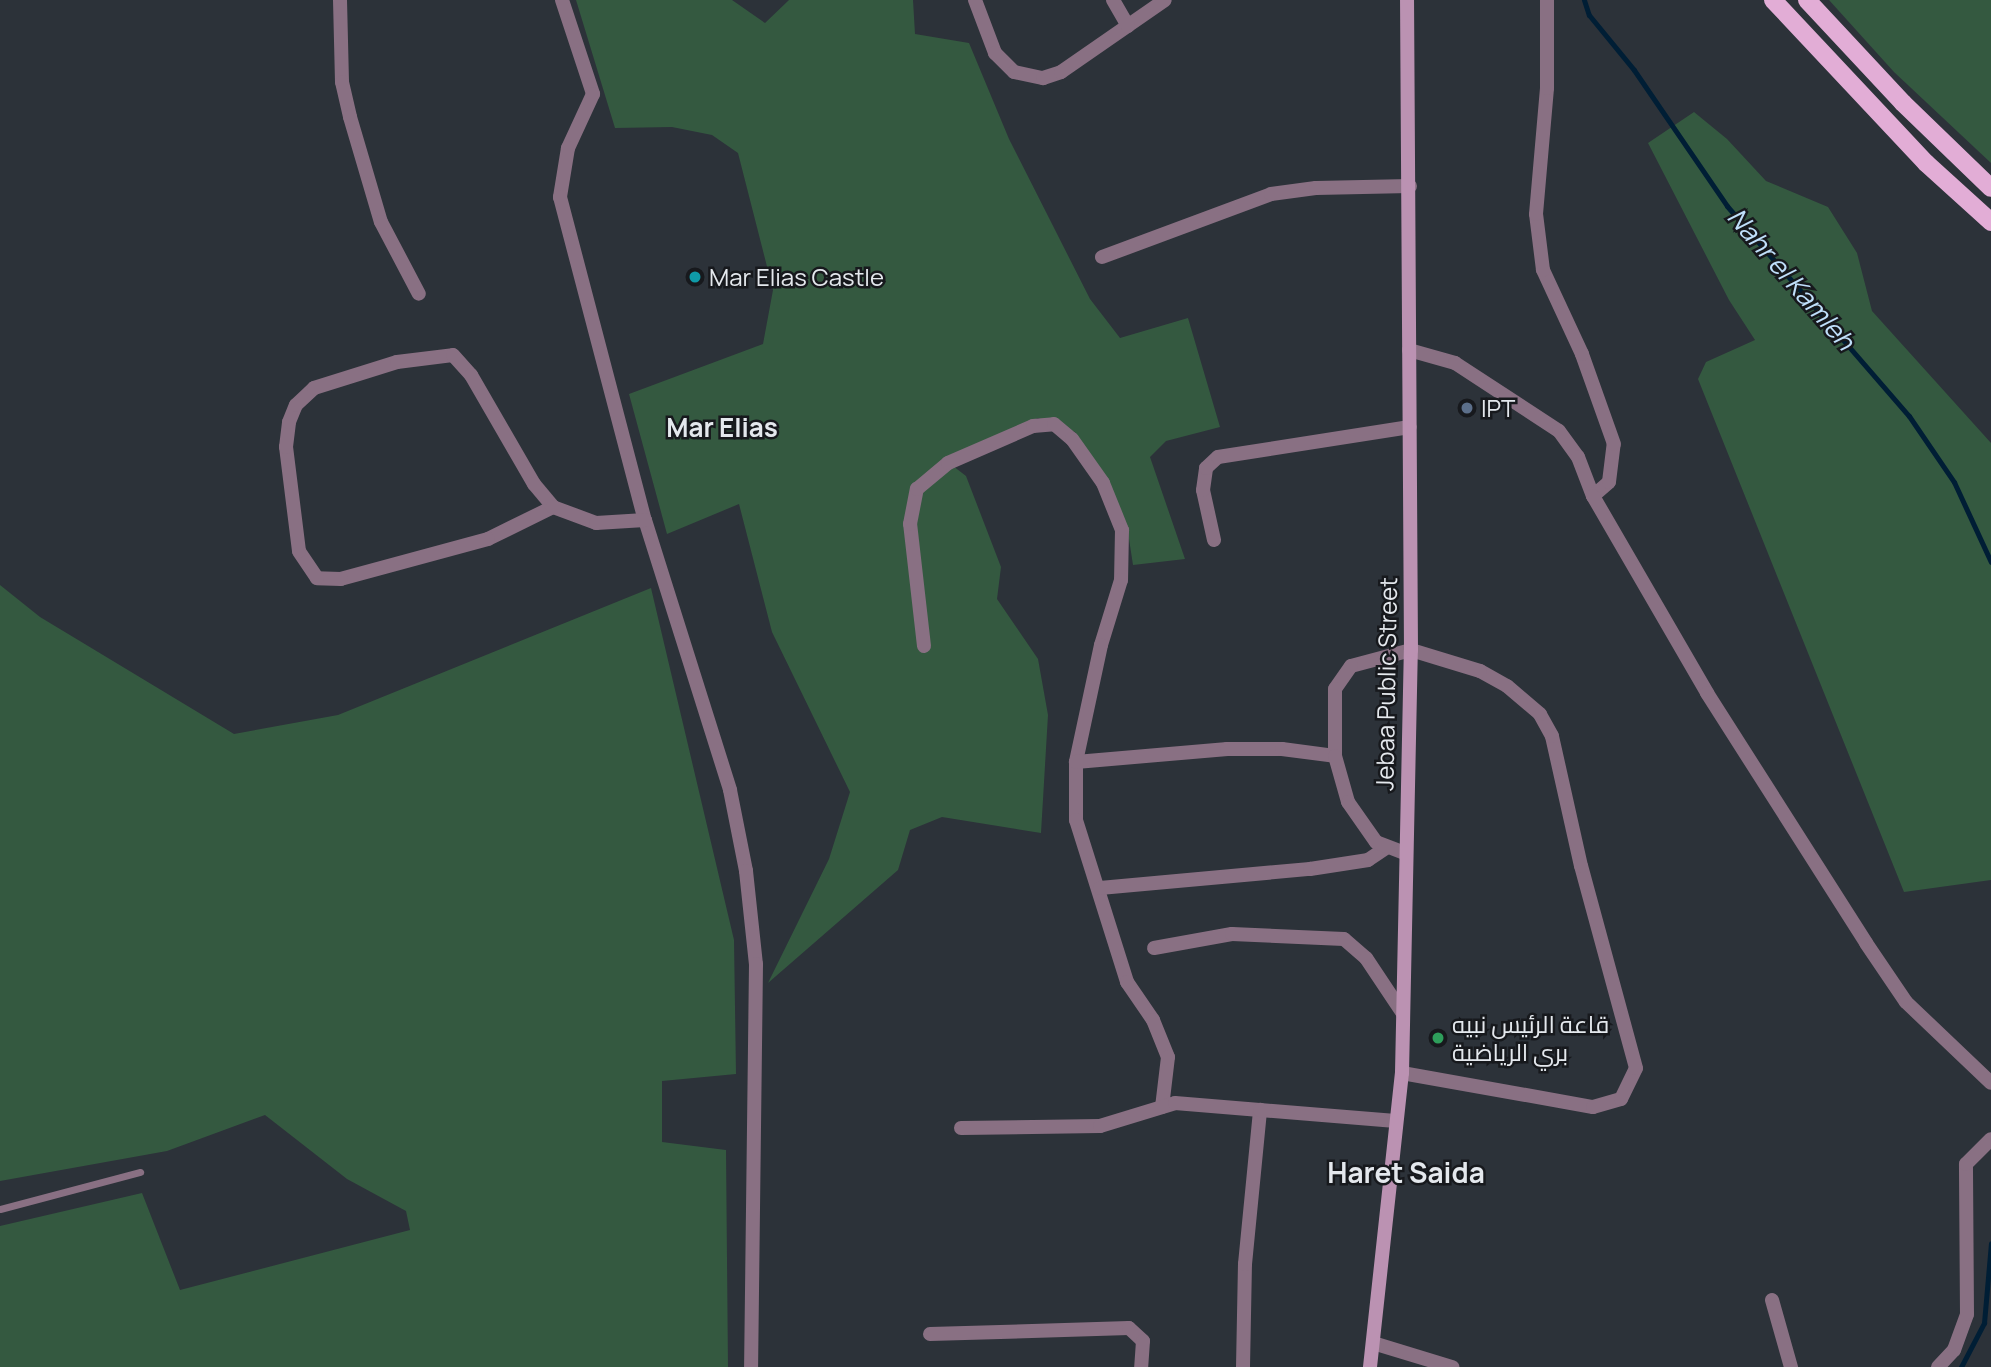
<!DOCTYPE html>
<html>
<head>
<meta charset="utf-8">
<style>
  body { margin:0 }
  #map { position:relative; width:1991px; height:1367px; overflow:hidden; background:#2c3239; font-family:Manrope,Cairo,sans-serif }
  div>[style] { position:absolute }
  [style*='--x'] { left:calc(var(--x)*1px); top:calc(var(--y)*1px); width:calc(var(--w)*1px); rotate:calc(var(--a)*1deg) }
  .green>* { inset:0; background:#345940 }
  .stream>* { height:5px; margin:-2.5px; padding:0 2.5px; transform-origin:2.5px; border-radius:2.5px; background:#001e35 }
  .service>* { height:7px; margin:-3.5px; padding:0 3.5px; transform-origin:3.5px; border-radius:3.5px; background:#897083 }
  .minor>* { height:14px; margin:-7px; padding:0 7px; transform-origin:7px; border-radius:7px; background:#897083 }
  .secondary>* { height:14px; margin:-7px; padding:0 7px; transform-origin:7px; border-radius:7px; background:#bb92b2 }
  .primary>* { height:18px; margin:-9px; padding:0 9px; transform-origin:9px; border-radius:9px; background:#e2add6 }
  .dots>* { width:19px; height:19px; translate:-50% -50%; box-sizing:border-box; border:4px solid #17191d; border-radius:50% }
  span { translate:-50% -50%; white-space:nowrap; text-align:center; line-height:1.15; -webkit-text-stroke:5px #17191d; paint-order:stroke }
  .poi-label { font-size:24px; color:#e4e8ed }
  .left { translate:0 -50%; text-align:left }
  .street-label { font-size:24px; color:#e4e8ed }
  .water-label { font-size:26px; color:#c0e0fb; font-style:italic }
  .neighbourhood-label { font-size:26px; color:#e4e8ed; font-weight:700 }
  .quarter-label { font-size:28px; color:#e4e8ed; font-weight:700 }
</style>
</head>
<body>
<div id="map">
  <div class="green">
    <i style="clip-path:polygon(576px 0,732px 0,765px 23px,789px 0,913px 0,915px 34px,969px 43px,1009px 139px,1090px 299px,1120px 338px,1188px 318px,1220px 427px,1166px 441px,1150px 457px,1185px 559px,1133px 565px,1127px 526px,1104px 475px,1075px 432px,1038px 418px,944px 459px,966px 476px,1001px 567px,997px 599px,1038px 659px,1048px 715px,1041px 833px,942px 817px,910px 830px,898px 870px,768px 983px,829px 859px,850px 792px,772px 632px,739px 504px,667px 534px,629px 394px,763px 344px,773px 290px,738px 153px,712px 135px,672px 127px,615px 128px)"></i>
    <i style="clip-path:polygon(1829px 0,1991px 0,1991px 163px,1894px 72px)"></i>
    <i style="clip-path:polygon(1694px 112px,1727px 139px,1766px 181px,1828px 207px,1857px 253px,1872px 311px,1991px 443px,1991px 880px,1904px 892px,1698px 379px,1706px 362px,1755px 340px,1729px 300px,1648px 143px)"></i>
    <i style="clip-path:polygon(0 585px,40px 617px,234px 734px,338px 715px,651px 588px,734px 940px,736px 1074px,662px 1081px,662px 1142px,726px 1150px,728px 1367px,0 1367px,0 1226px,142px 1193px,180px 1290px,410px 1230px,406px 1211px,347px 1179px,265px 1115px,167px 1151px,0 1181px)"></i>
  </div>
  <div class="stream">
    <i style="--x:1584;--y:0;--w:16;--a:72"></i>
    <i style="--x:1589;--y:15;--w:71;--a:50.7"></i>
    <i style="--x:1634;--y:70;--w:165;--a:55.6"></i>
    <i style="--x:1727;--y:206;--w:278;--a:49.1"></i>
    <i style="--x:1909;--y:416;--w:80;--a:55.7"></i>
    <i style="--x:1954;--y:482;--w:88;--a:65.2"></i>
    <i style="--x:1961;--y:1367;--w:50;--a:-62.4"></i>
    <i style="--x:1984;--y:1323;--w:80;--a:-85"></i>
  </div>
  <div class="service">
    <i style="--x:0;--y:1209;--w:145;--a:-14.8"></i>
  </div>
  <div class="minor">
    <i style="--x:340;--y:0;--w:82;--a:88.6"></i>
    <i style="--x:342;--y:82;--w:36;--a:77"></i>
    <i style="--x:350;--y:117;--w:109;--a:73.6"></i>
    <i style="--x:381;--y:222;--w:81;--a:62.2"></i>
    <i style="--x:562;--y:0;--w:99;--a:71.7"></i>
    <i style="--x:593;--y:94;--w:60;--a:114.8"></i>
    <i style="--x:568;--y:148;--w:50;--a:99.3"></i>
    <i style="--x:560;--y:197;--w:334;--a:75.3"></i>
    <i style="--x:645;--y:520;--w:283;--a:72.5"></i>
    <i style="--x:730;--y:790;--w:83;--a:78.8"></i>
    <i style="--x:746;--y:871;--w:94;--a:83.9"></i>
    <i style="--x:756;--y:964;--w:403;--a:90.7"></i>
    <i style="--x:975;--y:0;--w:57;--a:69.3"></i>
    <i style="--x:995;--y:53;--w:27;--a:45"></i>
    <i style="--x:1014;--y:72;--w:30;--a:12"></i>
    <i style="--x:1043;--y:78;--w:19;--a:-18"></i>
    <i style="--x:1061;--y:72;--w:126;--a:-34.7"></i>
    <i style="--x:1113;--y:0;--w:30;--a:60"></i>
    <i style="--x:1102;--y:257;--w:180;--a:-20.4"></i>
    <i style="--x:1271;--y:194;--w:45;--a:-7.6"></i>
    <i style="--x:1316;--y:188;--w:94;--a:-1.2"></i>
    <i style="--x:1409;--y:350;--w:48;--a:15.8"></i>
    <i style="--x:1455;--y:363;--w:124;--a:33.2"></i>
    <i style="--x:1559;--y:431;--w:32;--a:54"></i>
    <i style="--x:1578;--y:457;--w:42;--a:69"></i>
    <i style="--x:1593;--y:496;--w:21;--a:-41"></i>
    <i style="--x:1609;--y:482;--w:38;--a:-83"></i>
    <i style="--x:1614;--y:444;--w:96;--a:-109.6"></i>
    <i style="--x:1582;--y:354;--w:93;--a:-114.9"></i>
    <i style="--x:1543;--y:270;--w:56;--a:-97.1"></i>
    <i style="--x:1536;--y:214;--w:126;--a:-85"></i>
    <i style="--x:1547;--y:88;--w:88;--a:-90"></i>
    <i style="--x:1593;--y:496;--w:228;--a:59.9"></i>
    <i style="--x:1707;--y:693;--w:296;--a:57.5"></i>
    <i style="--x:1866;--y:943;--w:71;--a:55.9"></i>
    <i style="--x:1906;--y:1002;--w:117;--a:43.6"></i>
    <i style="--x:553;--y:507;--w:72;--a:153.8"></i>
    <i style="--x:488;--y:539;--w:152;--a:164.8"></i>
    <i style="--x:341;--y:579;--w:24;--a:-178"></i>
    <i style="--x:317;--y:578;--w:32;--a:-124"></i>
    <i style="--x:299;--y:551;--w:105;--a:-97.1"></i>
    <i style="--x:286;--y:447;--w:25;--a:-83"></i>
    <i style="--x:289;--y:422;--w:18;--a:-68"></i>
    <i style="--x:296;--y:405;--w:25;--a:-43"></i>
    <i style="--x:314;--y:388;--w:87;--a:-17.4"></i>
    <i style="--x:397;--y:362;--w:56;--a:-7.1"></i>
    <i style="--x:453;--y:355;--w:27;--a:48"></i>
    <i style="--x:471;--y:375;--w:126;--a:60"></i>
    <i style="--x:534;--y:484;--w:30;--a:50"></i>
    <i style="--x:553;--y:507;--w:46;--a:20.4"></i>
    <i style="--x:596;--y:523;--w:49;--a:-3.5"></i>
    <i style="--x:1214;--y:540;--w:51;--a:-102.4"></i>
    <i style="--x:1203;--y:490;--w:22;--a:-82"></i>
    <i style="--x:1206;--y:468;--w:16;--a:-43"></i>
    <i style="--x:1218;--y:457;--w:194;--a:-8.9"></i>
    <i style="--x:924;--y:646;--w:123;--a:-96.5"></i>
    <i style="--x:910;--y:524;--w:36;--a:-79"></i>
    <i style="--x:917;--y:489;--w:40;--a:-40"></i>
    <i style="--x:948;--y:463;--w:93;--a:-23.5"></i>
    <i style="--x:1033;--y:426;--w:21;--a:-5"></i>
    <i style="--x:1054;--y:424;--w:23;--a:40"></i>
    <i style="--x:1072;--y:439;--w:54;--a:54.8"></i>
    <i style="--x:1103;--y:483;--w:51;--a:68"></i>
    <i style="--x:1122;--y:530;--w:50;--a:91.1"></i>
    <i style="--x:1121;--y:580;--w:68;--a:107.1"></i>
    <i style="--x:1101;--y:645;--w:120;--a:102.1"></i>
    <i style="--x:1076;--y:762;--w:58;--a:90"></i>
    <i style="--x:1076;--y:820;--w:170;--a:72.5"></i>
    <i style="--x:1127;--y:982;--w:46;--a:55.6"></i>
    <i style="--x:1153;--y:1020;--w:40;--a:68"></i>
    <i style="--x:1168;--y:1057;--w:50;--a:96.8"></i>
    <i style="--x:1076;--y:762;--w:152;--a:-4.9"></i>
    <i style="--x:1227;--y:749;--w:55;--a:0"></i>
    <i style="--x:1282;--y:749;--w:53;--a:7.5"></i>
    <i style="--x:1100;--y:888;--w:211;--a:-5.2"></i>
    <i style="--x:1310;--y:869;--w:59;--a:-8.8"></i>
    <i style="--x:1368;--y:860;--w:23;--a:-34"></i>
    <i style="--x:1154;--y:948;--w:79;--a:-10.2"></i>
    <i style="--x:1232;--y:934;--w:112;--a:2.6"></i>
    <i style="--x:1344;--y:939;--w:29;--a:41"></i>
    <i style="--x:1366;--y:958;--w:65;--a:56.3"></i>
    <i style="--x:1402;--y:1073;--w:194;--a:10.1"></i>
    <i style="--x:1593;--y:1107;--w:29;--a:-16"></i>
    <i style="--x:1621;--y:1099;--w:34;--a:-64"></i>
    <i style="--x:1636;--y:1068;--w:209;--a:-105.2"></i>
    <i style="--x:1581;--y:866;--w:133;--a:-102.6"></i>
    <i style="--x:1552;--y:736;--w:25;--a:-119"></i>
    <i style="--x:1540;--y:714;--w:43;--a:-139.7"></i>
    <i style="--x:1507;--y:686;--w:31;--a:-151"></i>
    <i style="--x:1480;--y:671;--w:72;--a:-163.1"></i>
    <i style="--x:1411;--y:650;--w:62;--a:165.1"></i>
    <i style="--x:1351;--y:666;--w:28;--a:125"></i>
    <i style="--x:1335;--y:689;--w:67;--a:90"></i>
    <i style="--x:1335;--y:756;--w:48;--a:74.2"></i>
    <i style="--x:1348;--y:802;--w:49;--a:55"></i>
    <i style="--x:1376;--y:842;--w:31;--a:21"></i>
    <i style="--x:961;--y:1128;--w:139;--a:-0.8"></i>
    <i style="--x:1100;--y:1126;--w:78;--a:-17"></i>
    <i style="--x:1175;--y:1103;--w:85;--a:4.7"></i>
    <i style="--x:1772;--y:1300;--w:70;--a:74.2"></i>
    <i style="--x:930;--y:1334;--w:199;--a:-1.7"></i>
    <i style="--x:1129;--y:1328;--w:19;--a:43"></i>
    <i style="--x:1143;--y:1341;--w:26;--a:94"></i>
    <i style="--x:1373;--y:1343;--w:83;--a:16.9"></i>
    <i style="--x:1243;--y:1367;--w:103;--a:-88.9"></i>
    <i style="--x:1245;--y:1264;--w:155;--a:-84.4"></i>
    <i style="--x:1260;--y:1110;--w:136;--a:4.6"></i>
    <i style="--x:1938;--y:1367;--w:23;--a:-47"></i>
    <i style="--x:1954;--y:1350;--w:38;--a:-70"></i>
    <i style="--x:1967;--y:1314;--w:150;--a:-90.4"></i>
    <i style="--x:1966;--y:1164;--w:35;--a:-45"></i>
  </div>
  <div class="secondary">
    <i style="--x:1370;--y:1367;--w:296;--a:-83.8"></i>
    <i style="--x:1402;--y:1073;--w:423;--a:-88.8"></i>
    <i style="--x:1411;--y:650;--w:650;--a:-90.35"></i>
  </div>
  <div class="primary">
    <i style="--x:1773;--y:0;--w:224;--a:46.8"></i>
    <i style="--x:1926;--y:163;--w:88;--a:42.2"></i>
    <i style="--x:1807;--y:0;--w:141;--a:47"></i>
    <i style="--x:1903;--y:103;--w:122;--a:44"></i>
  </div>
  <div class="dots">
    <i style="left:695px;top:277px;background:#0f9aa8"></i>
    <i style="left:1467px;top:408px;background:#5c6f8a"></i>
    <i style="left:1438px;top:1038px;background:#2e9e5b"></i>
  </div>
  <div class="poi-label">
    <span class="left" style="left:709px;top:277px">Mar Elias Castle</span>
    <span class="left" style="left:1481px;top:408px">IPT</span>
    <span class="left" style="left:1452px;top:1038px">قاعة الرئيس نبيه<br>بري الرياضية</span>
  </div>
  <div class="street-label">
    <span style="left:1386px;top:684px;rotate:-89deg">Jebaa Public Street</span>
  </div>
  <div class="water-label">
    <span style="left:1791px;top:279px;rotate:49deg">Nahr el Kamleh</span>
  </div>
  <div class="neighbourhood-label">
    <span style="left:722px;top:428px">Mar Elias</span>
  </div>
  <div class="quarter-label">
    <span style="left:1406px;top:1172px">Haret Saida</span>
  </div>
</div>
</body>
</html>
